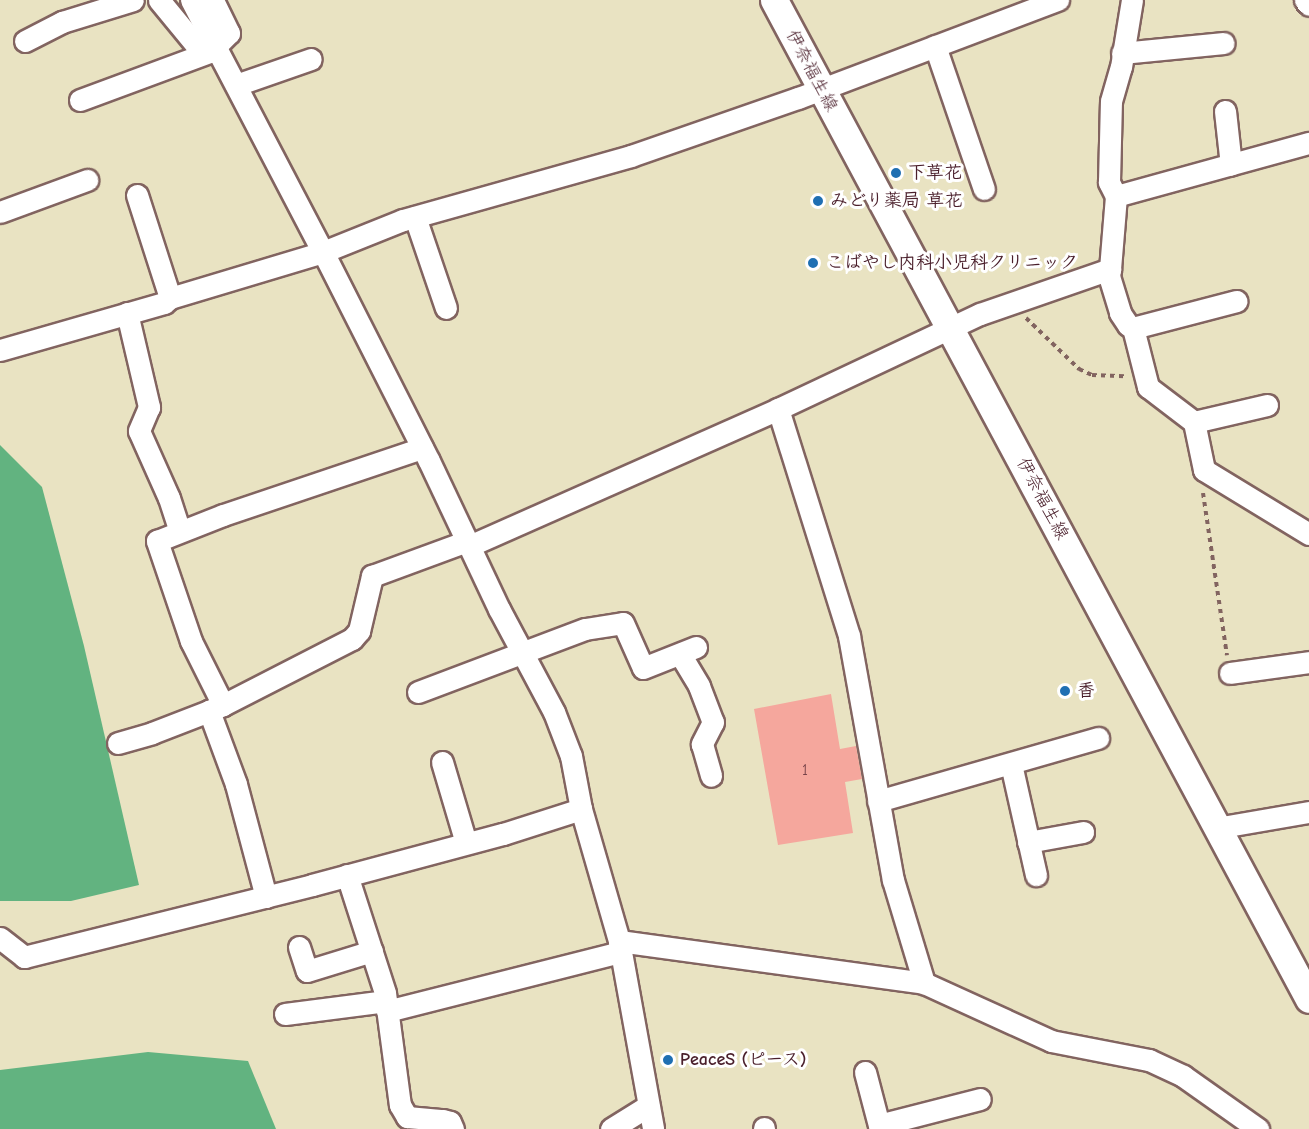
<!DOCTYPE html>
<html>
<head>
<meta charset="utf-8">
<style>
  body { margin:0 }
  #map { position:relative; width:1309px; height:1129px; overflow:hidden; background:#e9e3c2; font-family:"Comic Neue","Klee One",sans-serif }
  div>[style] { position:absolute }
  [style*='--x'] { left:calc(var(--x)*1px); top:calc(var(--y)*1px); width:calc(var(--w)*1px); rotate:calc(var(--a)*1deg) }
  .forest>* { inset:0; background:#62b380 }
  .building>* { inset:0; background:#f5a79d }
  .path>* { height:4px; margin-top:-2px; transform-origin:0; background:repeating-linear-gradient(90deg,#826460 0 4.5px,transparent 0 9px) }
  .roads { filter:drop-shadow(2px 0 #826460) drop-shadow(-2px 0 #826460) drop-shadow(0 2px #826460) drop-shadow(0 -2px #826460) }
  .minor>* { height:21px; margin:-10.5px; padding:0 10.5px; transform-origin:10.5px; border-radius:10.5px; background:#fff }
  .major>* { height:27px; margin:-13.5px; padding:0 13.5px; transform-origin:13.5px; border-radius:13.5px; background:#fff }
  .dots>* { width:16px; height:16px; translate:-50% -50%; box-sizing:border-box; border:3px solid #fff; border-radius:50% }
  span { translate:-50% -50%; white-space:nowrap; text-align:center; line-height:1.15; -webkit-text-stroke:6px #fff; paint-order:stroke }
  .number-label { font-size:15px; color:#754148 }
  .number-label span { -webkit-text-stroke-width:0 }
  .street-label { font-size:18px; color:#4a1f2b }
  .poi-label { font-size:18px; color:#4a1f2b; font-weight:700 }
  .left { translate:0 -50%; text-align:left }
</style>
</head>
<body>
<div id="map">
  <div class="forest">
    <i style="clip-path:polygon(0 445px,42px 487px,84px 646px,139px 885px,71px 901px,0 901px)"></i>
    <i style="clip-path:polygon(148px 1052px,248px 1061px,276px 1129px,0 1129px,0 1070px)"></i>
  </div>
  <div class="building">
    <i style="clip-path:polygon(831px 694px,840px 749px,856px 746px,862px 779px,845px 782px,853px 833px,778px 845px,754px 709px)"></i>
  </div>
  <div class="path">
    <i style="--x:1026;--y:318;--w:74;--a:43.9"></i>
    <i style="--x:1079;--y:369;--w:14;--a:25"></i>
    <i style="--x:1092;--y:375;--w:33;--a:2"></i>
    <i style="--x:1203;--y:493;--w:164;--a:81.6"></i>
  </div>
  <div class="roads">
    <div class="minor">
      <i style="--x:159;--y:0;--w:58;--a:50.6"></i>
      <i style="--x:196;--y:45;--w:19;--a:3"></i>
      <i style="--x:191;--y:0;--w:284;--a:62.4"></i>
      <i style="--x:323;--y:252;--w:234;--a:63.1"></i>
      <i style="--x:429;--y:461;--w:164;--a:64.7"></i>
      <i style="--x:499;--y:609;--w:117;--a:61.9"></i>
      <i style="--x:554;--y:712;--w:47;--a:68.9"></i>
      <i style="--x:571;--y:756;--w:54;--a:79.3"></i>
      <i style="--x:581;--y:809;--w:137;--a:73.9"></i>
      <i style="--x:619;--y:941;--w:191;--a:79.7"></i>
      <i style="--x:1305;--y:0;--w:6;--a:51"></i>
      <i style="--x:25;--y:41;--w:42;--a:-27.2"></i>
      <i style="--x:62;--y:22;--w:74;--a:-17.2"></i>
      <i style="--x:935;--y:46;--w:151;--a:71.1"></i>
      <i style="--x:1122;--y:53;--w:102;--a:-5.6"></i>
      <i style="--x:236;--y:85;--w:79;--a:-19.1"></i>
      <i style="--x:80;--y:100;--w:139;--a:-20.3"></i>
      <i style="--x:210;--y:52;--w:27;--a:-45"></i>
      <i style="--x:229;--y:33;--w:37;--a:-116"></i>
      <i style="--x:1225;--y:111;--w:54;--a:83.7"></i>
      <i style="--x:137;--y:195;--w:108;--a:72.2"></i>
      <i style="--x:1116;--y:196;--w:200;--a:-15.4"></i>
      <i style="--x:0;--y:212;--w:93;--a:-20.2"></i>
      <i style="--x:415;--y:217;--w:96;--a:71.2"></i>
      <i style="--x:1110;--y:269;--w:7;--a:98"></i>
      <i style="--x:1109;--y:276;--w:39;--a:73"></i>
      <i style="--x:1120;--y:313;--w:14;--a:56"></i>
      <i style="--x:1128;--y:325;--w:6;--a:31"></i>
      <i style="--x:1133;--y:328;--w:61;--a:75.7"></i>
      <i style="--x:1148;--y:387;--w:58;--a:37.3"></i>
      <i style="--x:1194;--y:422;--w:49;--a:78.2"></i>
      <i style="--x:1204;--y:470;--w:123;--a:31.4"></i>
      <i style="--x:127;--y:313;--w:97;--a:76.8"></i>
      <i style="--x:149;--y:407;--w:26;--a:113"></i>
      <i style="--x:139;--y:431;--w:73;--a:65.9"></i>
      <i style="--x:169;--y:498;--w:35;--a:72"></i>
      <i style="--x:1133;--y:328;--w:107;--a:-14.6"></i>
      <i style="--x:0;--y:350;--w:171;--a:-16"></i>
      <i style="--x:164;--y:303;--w:8;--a:-40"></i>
      <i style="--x:170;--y:298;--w:160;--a:-16.7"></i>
      <i style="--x:323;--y:252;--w:86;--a:-21.8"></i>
      <i style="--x:403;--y:220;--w:237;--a:-15.7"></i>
      <i style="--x:631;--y:156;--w:177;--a:-19.2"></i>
      <i style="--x:798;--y:98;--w:278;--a:-20.7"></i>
      <i style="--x:778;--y:409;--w:238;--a:72.6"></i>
      <i style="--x:849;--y:636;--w:248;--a:79.8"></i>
      <i style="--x:893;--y:880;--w:108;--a:73.2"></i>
      <i style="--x:1194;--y:422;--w:75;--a:-13.1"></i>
      <i style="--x:469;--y:546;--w:338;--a:-23.9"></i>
      <i style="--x:778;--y:409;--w:223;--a:-25.2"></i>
      <i style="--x:980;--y:314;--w:138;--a:-19.1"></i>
      <i style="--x:1110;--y:269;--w:73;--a:-85.3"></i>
      <i style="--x:1116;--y:196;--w:16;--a:-117"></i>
      <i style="--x:1109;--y:182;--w:81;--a:-88.6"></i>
      <i style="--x:1111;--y:101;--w:35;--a:-74"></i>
      <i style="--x:1121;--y:67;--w:68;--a:-80.7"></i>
      <i style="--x:680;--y:654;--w:37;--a:59"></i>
      <i style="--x:699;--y:686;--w:39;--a:69"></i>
      <i style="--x:713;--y:722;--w:25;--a:117"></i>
      <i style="--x:702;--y:744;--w:33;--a:74"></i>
      <i style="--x:1230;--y:673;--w:80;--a:-7.9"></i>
      <i style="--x:418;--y:692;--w:178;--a:-20.7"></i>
      <i style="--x:585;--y:629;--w:38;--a:-9"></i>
      <i style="--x:623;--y:623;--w:49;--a:66"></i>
      <i style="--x:643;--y:668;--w:57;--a:-21.6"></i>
      <i style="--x:223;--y:705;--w:145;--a:-27.1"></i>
      <i style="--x:352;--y:639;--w:11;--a:-49"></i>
      <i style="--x:359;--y:631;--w:57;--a:-76.7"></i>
      <i style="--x:372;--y:576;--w:101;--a:-20.2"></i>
      <i style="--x:118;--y:743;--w:35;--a:-16"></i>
      <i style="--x:152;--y:733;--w:61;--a:-21.1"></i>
      <i style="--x:442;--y:762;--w:84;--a:73.5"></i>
      <i style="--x:1011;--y:764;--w:114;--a:77.3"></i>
      <i style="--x:878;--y:801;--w:229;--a:-16"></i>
      <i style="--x:1216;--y:828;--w:94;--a:-9.8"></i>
      <i style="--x:1028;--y:842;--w:56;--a:-10.3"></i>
      <i style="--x:347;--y:875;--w:124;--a:72.1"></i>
      <i style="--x:385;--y:993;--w:113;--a:82.4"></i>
      <i style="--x:400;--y:1105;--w:14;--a:60"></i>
      <i style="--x:407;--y:1117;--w:36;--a:5"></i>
      <i style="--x:443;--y:1120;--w:7;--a:16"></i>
      <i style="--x:450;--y:1122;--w:8;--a:67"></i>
      <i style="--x:266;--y:897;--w:117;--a:-104.9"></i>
      <i style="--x:236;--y:784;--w:78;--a:-110.3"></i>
      <i style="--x:209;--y:711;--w:15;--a:-23"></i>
      <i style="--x:223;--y:705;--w:72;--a:-116.6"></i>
      <i style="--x:191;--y:641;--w:106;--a:-108.8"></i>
      <i style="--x:157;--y:541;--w:71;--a:-21.5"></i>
      <i style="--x:223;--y:515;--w:210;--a:-18.6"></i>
      <i style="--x:0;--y:938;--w:31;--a:38"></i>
      <i style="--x:24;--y:957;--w:297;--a:-14"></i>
      <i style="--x:312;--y:885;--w:198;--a:-15"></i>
      <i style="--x:503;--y:834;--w:82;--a:-17.8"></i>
      <i style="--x:619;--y:941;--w:308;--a:7.8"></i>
      <i style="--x:924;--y:983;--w:140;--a:24.5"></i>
      <i style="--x:1051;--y:1041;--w:100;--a:11"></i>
      <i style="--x:1149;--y:1060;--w:38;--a:25"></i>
      <i style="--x:1183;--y:1076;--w:92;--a:35.2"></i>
      <i style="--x:299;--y:947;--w:25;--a:72"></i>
      <i style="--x:307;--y:971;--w:68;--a:-17.1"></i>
      <i style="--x:387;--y:1011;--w:241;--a:-14.2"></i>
      <i style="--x:285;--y:1014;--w:102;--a:-7.3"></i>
      <i style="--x:865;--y:1072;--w:59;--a:75.3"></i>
      <i style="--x:879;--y:1125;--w:104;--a:-14.4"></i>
      <i style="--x:764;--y:1128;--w:1;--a:90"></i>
      <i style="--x:611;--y:1129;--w:44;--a:-31.9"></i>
    </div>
    <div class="major">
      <i style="--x:774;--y:0;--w:1133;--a:61.83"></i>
    </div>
  </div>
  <div class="dots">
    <i style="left:896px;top:173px;background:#1f6fb2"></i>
    <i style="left:818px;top:201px;background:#1f6fb2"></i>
    <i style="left:813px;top:263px;background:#1f6fb2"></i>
    <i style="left:1065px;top:691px;background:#1f6fb2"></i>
    <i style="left:668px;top:1060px;background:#1f6fb2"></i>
  </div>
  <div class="number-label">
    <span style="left:805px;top:771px">1</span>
  </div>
  <div class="street-label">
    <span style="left:811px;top:71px;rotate:62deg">伊奈福生線</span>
    <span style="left:1042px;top:499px;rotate:62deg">伊奈福生線</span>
  </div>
  <div class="poi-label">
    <span class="left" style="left:908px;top:173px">下草花</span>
    <span class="left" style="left:830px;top:201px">みどり薬局 草花</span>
    <span class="left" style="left:826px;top:263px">こばやし内科小児科クリニック</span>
    <span class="left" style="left:1077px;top:691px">香</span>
    <span class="left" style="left:680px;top:1060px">PeaceS (ピース)</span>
  </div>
</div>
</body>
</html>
